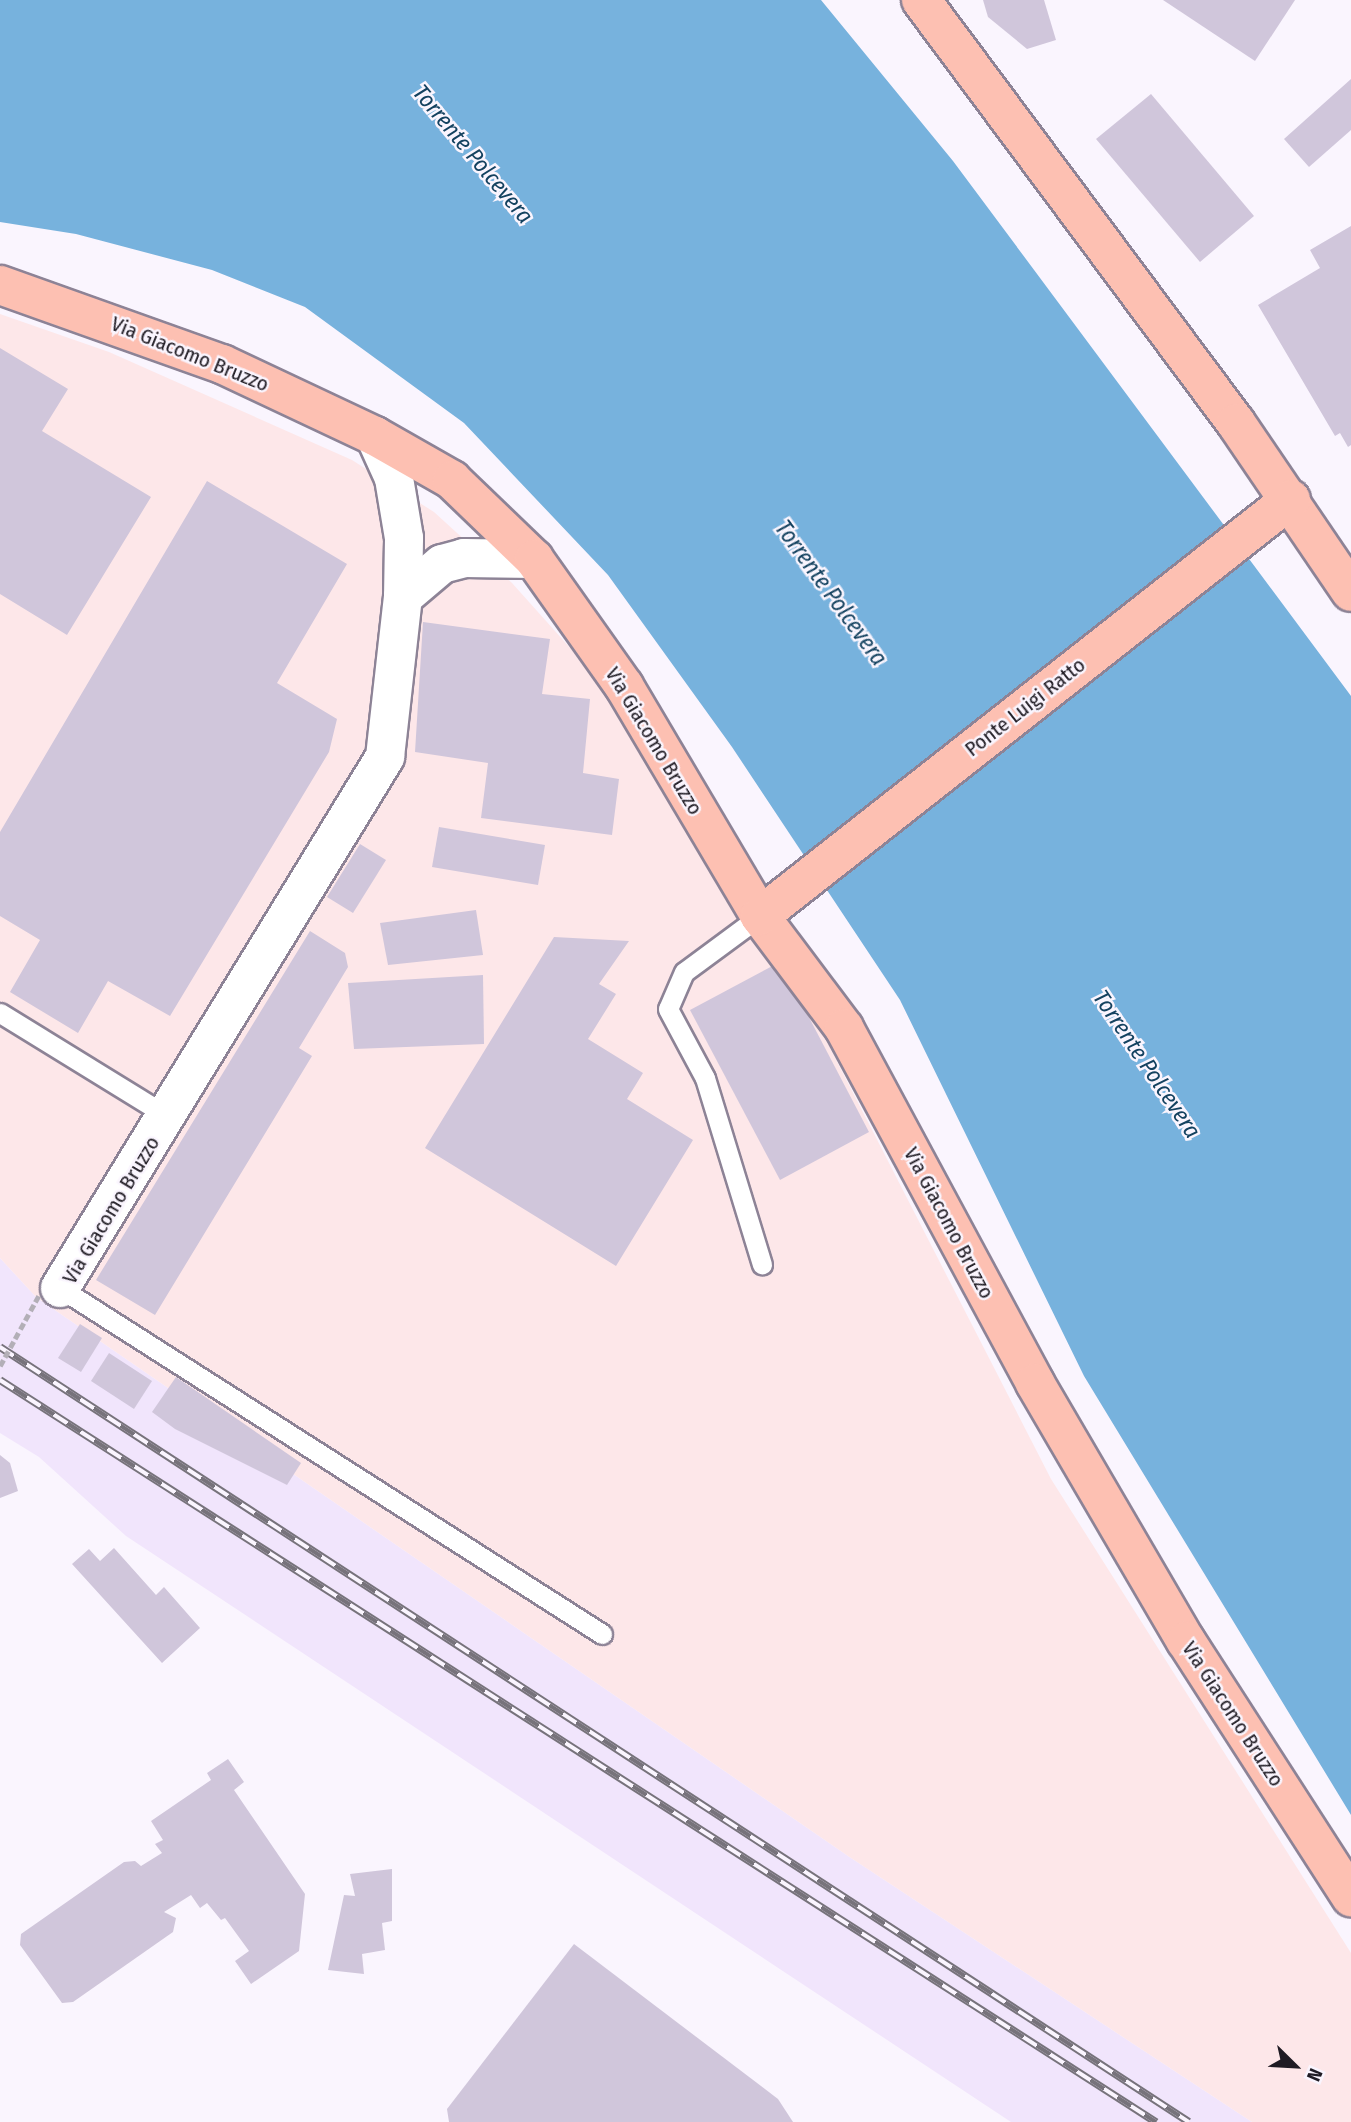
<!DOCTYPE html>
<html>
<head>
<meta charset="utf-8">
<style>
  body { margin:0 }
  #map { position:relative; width:1351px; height:2122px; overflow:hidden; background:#faf5fe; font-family:"Fira Sans Condensed",sans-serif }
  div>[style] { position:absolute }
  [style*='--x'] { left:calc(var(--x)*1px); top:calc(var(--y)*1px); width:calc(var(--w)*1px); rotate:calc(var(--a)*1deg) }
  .built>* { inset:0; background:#f1e5fc }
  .industrial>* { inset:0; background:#fde7e9 }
  .water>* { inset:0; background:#77b2dd }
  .building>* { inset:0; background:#d0c6db }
  .roads { filter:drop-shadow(2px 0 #8d8396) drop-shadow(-2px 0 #8d8396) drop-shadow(0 2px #8d8396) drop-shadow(0 -2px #8d8396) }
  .service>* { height:19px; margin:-9.5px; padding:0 9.5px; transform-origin:9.5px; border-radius:9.5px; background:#fff }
  .minor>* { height:38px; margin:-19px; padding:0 19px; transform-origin:19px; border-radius:19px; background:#fff }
  .primary>* { height:38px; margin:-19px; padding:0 19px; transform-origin:19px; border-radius:19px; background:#fdc0b2 }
  .rail>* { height:8px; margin-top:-4px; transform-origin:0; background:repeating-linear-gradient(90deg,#faf5fe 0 16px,#77737b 0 32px); box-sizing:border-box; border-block:2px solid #77737b }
  .path-bridge>* { height:4.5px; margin-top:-2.25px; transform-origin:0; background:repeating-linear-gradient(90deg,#b3afb7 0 7px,transparent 0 10.5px) }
  span { translate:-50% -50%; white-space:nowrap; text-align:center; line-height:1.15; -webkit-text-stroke:5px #faf5fe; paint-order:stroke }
  .street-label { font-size:21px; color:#1f1b23 }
  .water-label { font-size:23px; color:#144260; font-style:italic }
  .north { position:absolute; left:1260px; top:2031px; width:70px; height:70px; -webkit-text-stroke:5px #faf5fe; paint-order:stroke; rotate:114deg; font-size:19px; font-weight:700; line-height:28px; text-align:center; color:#1f1b23 }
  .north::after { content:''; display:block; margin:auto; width:24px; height:32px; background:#1f1b23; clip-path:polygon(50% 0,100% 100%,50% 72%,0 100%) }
</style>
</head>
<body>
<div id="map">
  <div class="built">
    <i style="clip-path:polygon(0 1258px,36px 1297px,848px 1856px,1252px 2122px,1011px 2122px,126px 1536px,39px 1457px,0 1433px)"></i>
  </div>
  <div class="industrial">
    <i style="clip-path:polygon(0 314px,109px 352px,352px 460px,434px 512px,512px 583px,615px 698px,786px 962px,1051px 1479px,1351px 1953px,1351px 2122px,1252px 2122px,848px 1856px,36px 1297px,0 1258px)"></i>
  </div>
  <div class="water">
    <i style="clip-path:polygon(0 0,821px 0,953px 161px,1351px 696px,1351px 1815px,1084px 1376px,900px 1000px,732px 747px,608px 575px,464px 423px,305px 307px,212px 270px,76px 234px,0 222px)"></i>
  </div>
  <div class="building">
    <i style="clip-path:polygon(983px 0,1044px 0,1056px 40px,1027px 49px,988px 17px)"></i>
    <i style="clip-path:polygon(1163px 0,1295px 0,1255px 61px)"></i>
    <i style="clip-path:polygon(1351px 79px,1351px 130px,1309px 167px,1284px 139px)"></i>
    <i style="clip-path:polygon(1151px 94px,1254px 216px,1200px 262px,1096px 139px)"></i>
    <i style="clip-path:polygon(1351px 226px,1351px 445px,1348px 447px,1340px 433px,1335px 436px,1258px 305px,1320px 268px,1310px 250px)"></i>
    <i style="clip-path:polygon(0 348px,68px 389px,42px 431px,151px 497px,67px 635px,0 594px)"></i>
    <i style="clip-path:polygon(207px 481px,347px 564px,277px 683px,337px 719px,329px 752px,170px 1016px,108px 981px,78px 1033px,10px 992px,40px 940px,0 916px,0 832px)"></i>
    <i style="clip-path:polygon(423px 622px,550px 639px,542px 694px,590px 699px,583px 773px,619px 779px,612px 835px,481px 818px,488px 763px,415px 752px)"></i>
    <i style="clip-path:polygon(439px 827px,545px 845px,538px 885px,432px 867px)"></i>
    <i style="clip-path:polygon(360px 844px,386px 860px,353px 913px,327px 897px)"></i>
    <i style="clip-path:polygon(476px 910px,483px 955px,388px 965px,380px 923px)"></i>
    <i style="clip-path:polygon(310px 931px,345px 953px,348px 967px,299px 1048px,312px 1056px,155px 1315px,96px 1280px)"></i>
    <i style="clip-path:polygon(554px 937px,629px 941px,599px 984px,616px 994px,588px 1039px,643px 1073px,627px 1099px,693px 1140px,616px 1266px,425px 1148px)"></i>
    <i style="clip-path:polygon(780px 962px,869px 1132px,780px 1180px,690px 1010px)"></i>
    <i style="clip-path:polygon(483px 975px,484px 1044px,354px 1049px,348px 983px)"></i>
    <i style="clip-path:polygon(80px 1324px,102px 1338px,81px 1372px,58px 1358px)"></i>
    <i style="clip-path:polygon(109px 1353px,152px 1381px,134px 1409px,91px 1381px)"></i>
    <i style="clip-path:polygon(176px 1377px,301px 1463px,287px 1485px,175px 1429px,152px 1412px)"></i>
    <i style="clip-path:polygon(0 1455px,10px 1463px,18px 1491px,0 1498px)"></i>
    <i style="clip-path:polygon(114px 1548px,156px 1595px,164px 1587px,200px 1628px,162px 1663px,72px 1564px,89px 1549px,100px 1561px)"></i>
    <i style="clip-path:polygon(228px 1759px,244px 1782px,234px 1790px,305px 1894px,299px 1951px,251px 1984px,235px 1961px,249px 1951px,225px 1918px,221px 1920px,207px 1903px,200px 1908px,191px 1895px,164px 1912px,176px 1918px,173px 1932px,73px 2002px,62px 2003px,20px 1945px,21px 1934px,124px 1862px,135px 1861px,141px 1866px,162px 1853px,155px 1844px,163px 1840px,151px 1821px,211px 1780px,207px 1773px)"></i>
    <i style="clip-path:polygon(392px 1869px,392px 1921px,382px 1923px,385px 1950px,362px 1954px,364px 1974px,328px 1970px,344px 1895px,355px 1896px,350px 1874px)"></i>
    <i style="clip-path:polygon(574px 1944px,778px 2099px,793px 2122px,449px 2122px,447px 2109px)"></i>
  </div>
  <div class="roads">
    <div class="service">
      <i style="--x:760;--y:916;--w:94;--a:143.6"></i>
      <i style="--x:684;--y:972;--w:40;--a:113.4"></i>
      <i style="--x:668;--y:1009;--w:78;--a:61.8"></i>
      <i style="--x:705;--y:1078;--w:195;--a:73"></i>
      <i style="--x:0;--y:1013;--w:198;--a:31.6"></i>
      <i style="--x:60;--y:1288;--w:643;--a:32.55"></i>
    </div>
    <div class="minor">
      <i style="--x:403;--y:597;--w:51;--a:-40.2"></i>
      <i style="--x:442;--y:564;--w:23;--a:-15"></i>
      <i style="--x:464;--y:558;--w:70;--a:0.8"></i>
      <i style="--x:60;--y:1288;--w:623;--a:-58.53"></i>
      <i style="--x:385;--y:757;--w:161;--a:-83.6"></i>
      <i style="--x:403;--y:597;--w:59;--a:-89"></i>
      <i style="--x:404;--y:538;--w:61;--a:-99.5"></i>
      <i style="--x:394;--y:478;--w:46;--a:-114.3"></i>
    </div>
    <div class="primary">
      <i style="--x:921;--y:0;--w:527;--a:53.33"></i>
      <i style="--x:1236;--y:423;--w:204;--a:55.8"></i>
      <i style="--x:0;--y:285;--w:236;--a:19.6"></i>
      <i style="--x:222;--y:364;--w:169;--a:25.2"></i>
      <i style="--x:375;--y:436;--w:89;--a:29.7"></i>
      <i style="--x:452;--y:480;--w:114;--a:43.9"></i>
      <i style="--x:534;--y:559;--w:156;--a:54.7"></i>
      <i style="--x:624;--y:686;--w:267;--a:59.4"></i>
      <i style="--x:760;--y:916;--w:140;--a:53.1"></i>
      <i style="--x:844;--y:1028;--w:403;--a:61.7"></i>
      <i style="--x:1035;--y:1383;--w:299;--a:59.7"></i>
      <i style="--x:1186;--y:1641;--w:305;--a:57.2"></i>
      <i style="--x:760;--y:916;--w:675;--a:-38.14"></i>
    </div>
  </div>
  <div class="rail">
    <i style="--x:0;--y:1347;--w:1419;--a:33.1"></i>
    <i style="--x:0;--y:1380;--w:1374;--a:32.7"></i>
  </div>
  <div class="path-bridge">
    <i style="--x:0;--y:1366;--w:81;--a:-61.2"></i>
  </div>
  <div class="street-label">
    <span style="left:190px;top:354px;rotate:22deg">Via Giacomo Bruzzo</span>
    <span style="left:1025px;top:707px;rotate:-38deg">Ponte Luigi Ratto</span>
    <span style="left:654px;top:741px;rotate:59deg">Via Giacomo Bruzzo</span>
    <span style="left:111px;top:1210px;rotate:-59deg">Via Giacomo Bruzzo</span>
    <span style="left:949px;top:1223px;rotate:62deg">Via Giacomo Bruzzo</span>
    <span style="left:1233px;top:1714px;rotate:57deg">Via Giacomo Bruzzo</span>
  </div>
  <div class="water-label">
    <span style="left:473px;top:154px;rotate:50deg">Torrente Polcevera</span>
    <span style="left:831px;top:593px;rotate:54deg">Torrente Polcevera</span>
    <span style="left:1147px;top:1064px;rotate:56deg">Torrente Polcevera</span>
  </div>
  <div class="north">N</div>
</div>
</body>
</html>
